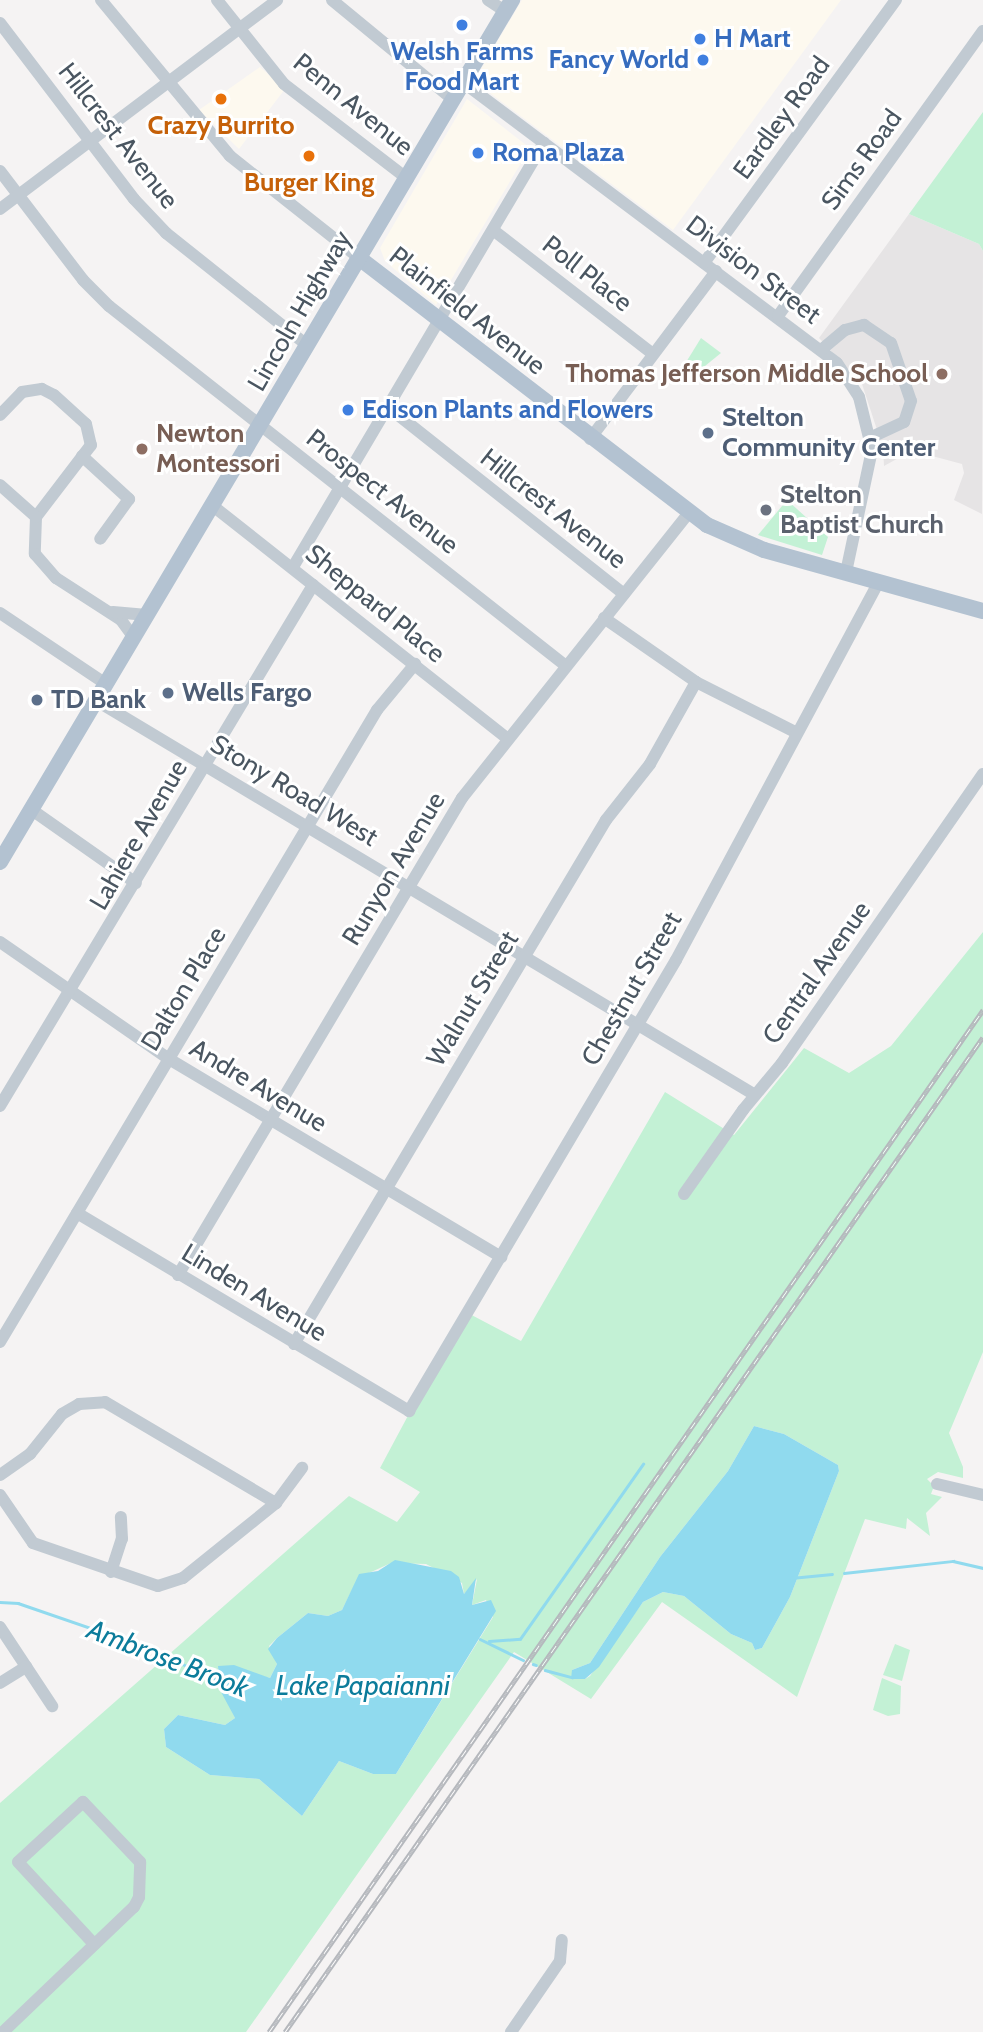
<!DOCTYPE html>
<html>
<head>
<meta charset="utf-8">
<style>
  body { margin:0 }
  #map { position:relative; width:983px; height:2032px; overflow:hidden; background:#f5f3f3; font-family:Cabin,sans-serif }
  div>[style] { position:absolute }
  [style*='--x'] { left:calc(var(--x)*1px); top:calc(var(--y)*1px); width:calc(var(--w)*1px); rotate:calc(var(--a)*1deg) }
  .commercial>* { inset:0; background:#fdf9ef }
  .education>* { inset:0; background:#e6e4e5 }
  .green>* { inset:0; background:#c3f1d5 }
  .water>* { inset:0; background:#90daee }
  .stream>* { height:2.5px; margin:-1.25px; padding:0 1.25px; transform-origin:1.25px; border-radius:1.25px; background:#90daee }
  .minor>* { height:12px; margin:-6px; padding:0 6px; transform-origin:6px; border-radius:6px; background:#c1cad2 }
  .major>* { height:16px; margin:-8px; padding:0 8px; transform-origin:8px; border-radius:8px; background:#b3c2d1 }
  .rail>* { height:5px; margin-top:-2.5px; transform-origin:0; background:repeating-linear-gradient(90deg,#fff 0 8px,#b5b8bd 0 16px); box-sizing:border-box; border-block:2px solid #b5b8bd }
  .dots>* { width:19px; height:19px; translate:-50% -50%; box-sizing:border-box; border:4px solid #fff; border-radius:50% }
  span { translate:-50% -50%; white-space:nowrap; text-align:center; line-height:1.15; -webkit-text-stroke:6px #fff; paint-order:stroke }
  .shop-label { font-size:26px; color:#366cbe; font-weight:700 }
  .left { translate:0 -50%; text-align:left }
  .right { translate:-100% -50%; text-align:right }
  .street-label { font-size:26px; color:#4a5661 }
  .food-label { font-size:26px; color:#c56008; font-weight:700 }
  .education-label { font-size:26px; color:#785e54; font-weight:700 }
  .service-label { font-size:26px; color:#4e5e75; font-weight:700 }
  .worship-label { font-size:26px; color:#5b616d; font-weight:700 }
  .water-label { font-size:28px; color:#0c7c9b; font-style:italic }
</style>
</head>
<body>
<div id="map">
  <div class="commercial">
    <i style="clip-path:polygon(522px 0,841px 0,673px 230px,474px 81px)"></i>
    <i style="clip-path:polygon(260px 67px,285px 89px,239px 149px,199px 110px)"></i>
    <i style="clip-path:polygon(467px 99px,530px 148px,436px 305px,385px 261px,380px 248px)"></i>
  </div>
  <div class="education">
    <i style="clip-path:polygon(909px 214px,979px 244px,983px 251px,982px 514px,954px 500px,964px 473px,962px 464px,906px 449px,904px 455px,884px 466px,883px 448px,862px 384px,819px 338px)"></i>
  </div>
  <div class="green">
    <i style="clip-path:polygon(983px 112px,983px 251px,979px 244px,909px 214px)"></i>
    <i style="clip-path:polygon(701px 338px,721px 353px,689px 379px,680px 372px)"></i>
    <i style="clip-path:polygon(787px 500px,828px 537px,822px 555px,758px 535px)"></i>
    <i style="clip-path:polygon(evenodd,983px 932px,983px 1352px,949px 1433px,963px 1467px,963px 1478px,938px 1472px,927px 1479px,934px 1486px,931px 1494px,942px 1497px,926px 1513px,930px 1536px,907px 1518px,906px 1529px,865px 1519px,797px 1697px,662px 1602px,591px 1699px,514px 1652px,246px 2032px,0 2032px,0 1803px,349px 1496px,397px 1522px,420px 1492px,380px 1468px,464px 1311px,521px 1341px,665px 1092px,734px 1135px,804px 1048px,849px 1073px,891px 1046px,983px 932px,754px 1426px,784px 1434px,838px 1465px,839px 1471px,790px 1597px,762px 1648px,755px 1650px,752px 1643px,731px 1634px,684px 1596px,663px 1592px,643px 1602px,590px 1676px,585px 1679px,572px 1670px,590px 1663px,660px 1557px,728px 1471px,754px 1426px,983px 932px,391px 1563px,426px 1564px,462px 1583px,464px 1594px,477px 1579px,472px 1605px,486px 1600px,493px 1617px,396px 1774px,373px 1774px,339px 1761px,302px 1816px,259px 1779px,210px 1775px,166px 1747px,164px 1729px,178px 1715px,225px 1725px,235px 1718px,217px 1680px,219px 1666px,270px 1678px,277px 1664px,269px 1646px,277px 1638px,308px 1613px,328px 1616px,342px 1610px,358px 1578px,391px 1563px)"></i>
    <i style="clip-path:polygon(895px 1644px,910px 1650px,902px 1681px,883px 1675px)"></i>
    <i style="clip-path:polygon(882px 1678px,901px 1686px,900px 1714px,888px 1716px,873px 1710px)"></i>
  </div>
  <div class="water">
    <i style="clip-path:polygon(754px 1426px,784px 1434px,838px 1465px,839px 1471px,790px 1597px,762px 1648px,755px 1650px,752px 1643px,731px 1634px,684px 1596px,663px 1592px,643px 1602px,599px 1667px,585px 1679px,571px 1679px,572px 1670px,590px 1663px,660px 1557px,728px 1471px)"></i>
    <i style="clip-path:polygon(395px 1560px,451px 1571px,459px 1577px,464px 1594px,476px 1578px,472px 1605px,491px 1600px,496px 1611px,396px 1774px,373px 1774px,339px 1761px,302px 1816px,259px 1779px,210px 1775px,166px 1747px,164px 1729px,178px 1715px,225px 1725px,235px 1718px,220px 1690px,218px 1666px,234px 1665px,270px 1678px,277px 1664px,268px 1649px,277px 1638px,308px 1613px,328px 1616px,342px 1610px,359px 1574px,378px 1571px)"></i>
  </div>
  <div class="stream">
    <i style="--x:844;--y:1573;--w:110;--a:-6.3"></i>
    <i style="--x:953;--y:1561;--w:31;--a:13"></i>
    <i style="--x:791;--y:1578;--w:41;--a:-5.6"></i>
    <i style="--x:0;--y:1602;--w:18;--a:3"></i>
    <i style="--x:18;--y:1603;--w:129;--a:19"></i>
    <i style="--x:140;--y:1645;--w:88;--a:24.2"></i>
    <i style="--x:480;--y:1639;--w:48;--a:26"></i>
    <i style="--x:489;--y:1641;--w:31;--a:-4"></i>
    <i style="--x:520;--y:1639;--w:214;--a:-54.9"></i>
    <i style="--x:533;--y:1664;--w:3;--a:18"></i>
    <i style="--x:545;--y:1670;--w:28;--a:15"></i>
  </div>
  <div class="minor">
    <i style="--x:101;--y:0;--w:202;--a:50.4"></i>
    <i style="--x:230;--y:156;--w:164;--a:38.3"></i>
    <i style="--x:217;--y:0;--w:107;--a:51.4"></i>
    <i style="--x:284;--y:84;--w:156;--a:37.5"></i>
    <i style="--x:332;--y:0;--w:156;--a:39.5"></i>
    <i style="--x:488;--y:0;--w:20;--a:33"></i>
    <i style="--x:0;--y:23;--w:221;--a:52.7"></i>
    <i style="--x:134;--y:199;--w:47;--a:46.7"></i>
    <i style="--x:166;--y:233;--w:181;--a:38.5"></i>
    <i style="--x:464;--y:83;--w:466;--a:36.9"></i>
    <i style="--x:837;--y:363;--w:40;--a:57.1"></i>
    <i style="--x:859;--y:397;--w:55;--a:76.2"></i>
    <i style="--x:872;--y:450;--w:125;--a:102"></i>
    <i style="--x:0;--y:171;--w:137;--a:52.7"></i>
    <i style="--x:83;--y:280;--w:37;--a:45"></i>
    <i style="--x:109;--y:306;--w:582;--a:38.23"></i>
    <i style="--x:0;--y:209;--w:347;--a:-37"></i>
    <i style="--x:493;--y:230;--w:202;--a:37.8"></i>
    <i style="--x:704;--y:263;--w:326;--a:-53.9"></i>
    <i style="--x:778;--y:316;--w:351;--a:-54.3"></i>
    <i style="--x:821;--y:350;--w:31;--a:-40"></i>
    <i style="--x:845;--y:330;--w:20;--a:-15"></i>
    <i style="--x:864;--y:325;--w:32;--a:34"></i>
    <i style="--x:891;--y:343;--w:61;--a:71"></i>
    <i style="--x:911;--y:401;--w:22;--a:108"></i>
    <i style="--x:904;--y:422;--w:35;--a:155"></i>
    <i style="--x:388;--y:407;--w:301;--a:38.4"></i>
    <i style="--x:0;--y:415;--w:32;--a:-46"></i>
    <i style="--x:22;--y:392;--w:20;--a:-9"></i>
    <i style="--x:42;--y:389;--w:13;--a:27"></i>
    <i style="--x:54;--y:395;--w:43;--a:42.2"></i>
    <i style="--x:86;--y:424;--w:22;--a:77"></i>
    <i style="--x:91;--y:445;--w:91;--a:127.4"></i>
    <i style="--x:36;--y:517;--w:37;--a:92"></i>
    <i style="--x:35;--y:554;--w:32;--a:49"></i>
    <i style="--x:56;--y:578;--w:77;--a:32.9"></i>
    <i style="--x:121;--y:620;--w:22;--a:54"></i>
    <i style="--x:590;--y:439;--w:210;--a:-53.1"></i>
    <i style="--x:82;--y:456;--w:64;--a:42.5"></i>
    <i style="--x:129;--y:499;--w:49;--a:125.9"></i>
    <i style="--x:0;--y:485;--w:48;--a:41.6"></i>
    <i style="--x:213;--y:506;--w:376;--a:38.3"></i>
    <i style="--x:293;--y:567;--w:493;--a:-59.4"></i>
    <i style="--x:113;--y:612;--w:34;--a:5"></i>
    <i style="--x:0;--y:613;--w:128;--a:33.8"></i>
    <i style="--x:604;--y:618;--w:112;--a:34.8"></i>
    <i style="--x:696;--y:682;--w:113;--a:26.8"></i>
    <i style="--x:97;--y:701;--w:767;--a:30.91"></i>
    <i style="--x:32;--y:810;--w:127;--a:35.1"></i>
    <i style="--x:0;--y:942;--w:206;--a:34.7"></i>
    <i style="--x:169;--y:1059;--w:387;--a:30.8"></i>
    <i style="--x:0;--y:1106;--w:608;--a:-59"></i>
    <i style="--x:684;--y:1194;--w:103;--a:-54.9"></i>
    <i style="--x:743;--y:1110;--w:61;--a:-50.3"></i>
    <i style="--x:782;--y:1063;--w:352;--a:-55.2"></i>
    <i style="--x:77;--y:1213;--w:387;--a:30.8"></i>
    <i style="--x:409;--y:1411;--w:524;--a:-59.37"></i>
    <i style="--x:676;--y:960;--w:430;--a:-61.8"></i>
    <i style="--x:178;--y:1275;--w:555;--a:-59.23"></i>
    <i style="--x:462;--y:798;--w:364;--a:-51.5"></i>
    <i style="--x:0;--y:1342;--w:736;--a:-59.18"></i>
    <i style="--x:377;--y:710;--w:60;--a:-50.4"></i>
    <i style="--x:294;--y:1344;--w:610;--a:-59.23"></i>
    <i style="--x:606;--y:820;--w:71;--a:-51.8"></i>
    <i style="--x:650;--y:764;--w:94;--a:-60.7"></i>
    <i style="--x:0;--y:1475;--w:37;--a:-35"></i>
    <i style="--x:30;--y:1454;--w:51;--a:-51.3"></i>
    <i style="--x:62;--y:1414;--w:20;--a:-30"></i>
    <i style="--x:79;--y:1404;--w:26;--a:-4"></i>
    <i style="--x:105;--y:1402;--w:199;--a:30.6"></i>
    <i style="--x:937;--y:1484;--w:47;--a:13.4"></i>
    <i style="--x:0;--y:1495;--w:58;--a:55.5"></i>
    <i style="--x:33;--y:1543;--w:132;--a:19"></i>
    <i style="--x:158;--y:1586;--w:26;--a:-18"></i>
    <i style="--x:183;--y:1578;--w:119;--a:-38.9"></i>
    <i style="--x:276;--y:1503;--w:44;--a:-53.4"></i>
    <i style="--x:111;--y:1572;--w:35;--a:-72"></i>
    <i style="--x:122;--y:1539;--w:22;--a:-93"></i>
    <i style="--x:0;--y:1627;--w:95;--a:56.6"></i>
    <i style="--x:0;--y:1683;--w:31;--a:-32"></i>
    <i style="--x:3;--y:2032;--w:181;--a:-43.7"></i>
    <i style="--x:134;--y:1907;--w:11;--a:-63"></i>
    <i style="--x:139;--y:1897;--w:35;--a:-88"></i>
    <i style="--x:140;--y:1862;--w:83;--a:-133.5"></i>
    <i style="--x:83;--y:1802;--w:88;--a:137.3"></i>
    <i style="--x:18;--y:1862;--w:112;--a:47.2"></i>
    <i style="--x:511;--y:2032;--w:86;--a:-55.4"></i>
    <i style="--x:560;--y:1961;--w:21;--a:-85"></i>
  </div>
  <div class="major">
    <i style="--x:359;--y:258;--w:439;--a:37.5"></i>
    <i style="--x:707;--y:525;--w:62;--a:23.7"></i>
    <i style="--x:764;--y:550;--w:227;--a:15.6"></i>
    <i style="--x:0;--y:862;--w:1003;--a:-59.29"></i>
  </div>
  <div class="rail">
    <i style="--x:269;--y:2032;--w:1247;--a:-55.06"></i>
    <i style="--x:285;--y:2032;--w:1215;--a:-54.95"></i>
  </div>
  <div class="dots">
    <i style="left:462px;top:25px;background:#3f7fe0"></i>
    <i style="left:700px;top:39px;background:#3f7fe0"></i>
    <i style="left:703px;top:60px;background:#3f7fe0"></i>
    <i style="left:221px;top:99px;background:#e8710a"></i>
    <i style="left:478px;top:153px;background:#3f7fe0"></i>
    <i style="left:309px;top:156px;background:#e8710a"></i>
    <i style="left:942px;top:374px;background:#8d6e63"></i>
    <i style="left:348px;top:410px;background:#3f7fe0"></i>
    <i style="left:708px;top:433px;background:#5c6f8a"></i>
    <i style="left:142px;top:449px;background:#8d6e63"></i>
    <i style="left:766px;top:510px;background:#6b7280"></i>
    <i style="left:168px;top:693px;background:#5c6f8a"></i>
    <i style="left:37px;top:700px;background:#5c6f8a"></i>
  </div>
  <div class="shop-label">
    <span class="left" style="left:714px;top:39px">H Mart</span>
    <span style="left:462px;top:67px">Welsh Farms<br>Food Mart</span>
    <span class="right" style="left:689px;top:60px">Fancy World</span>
    <span class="left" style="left:492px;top:153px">Roma Plaza</span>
    <span class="left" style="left:362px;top:410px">Edison Plants and Flowers</span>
  </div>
  <div class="street-label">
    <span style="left:353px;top:105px;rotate:39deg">Penn Avenue</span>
    <span style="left:782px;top:118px;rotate:-54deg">Eardley Road</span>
    <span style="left:118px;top:136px;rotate:52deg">Hillcrest Avenue</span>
    <span style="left:862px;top:160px;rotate:-54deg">Sims Road</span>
    <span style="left:753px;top:270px;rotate:37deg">Division Street</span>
    <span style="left:587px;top:274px;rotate:38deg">Poll Place</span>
    <span style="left:300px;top:311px;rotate:-60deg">Lincoln Highway</span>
    <span style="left:467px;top:311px;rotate:38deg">Plainfield Avenue</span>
    <span style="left:382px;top:492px;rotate:38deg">Prospect Avenue</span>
    <span style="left:553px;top:509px;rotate:38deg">Hillcrest Avenue</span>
    <span style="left:375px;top:604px;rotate:39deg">Sheppard Place</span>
    <span style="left:294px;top:791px;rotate:31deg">Stony Road West</span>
    <span style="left:139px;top:835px;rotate:-60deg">Lahiere Avenue</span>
    <span style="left:394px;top:869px;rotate:-59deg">Runyon Avenue</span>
    <span style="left:817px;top:973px;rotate:-55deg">Central Avenue</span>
    <span style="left:184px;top:989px;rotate:-59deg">Dalton Place</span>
    <span style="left:632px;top:989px;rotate:-60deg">Chestnut Street</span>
    <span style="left:473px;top:999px;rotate:-59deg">Walnut Street</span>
    <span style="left:258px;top:1086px;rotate:31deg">Andre Avenue</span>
    <span style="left:254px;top:1293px;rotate:31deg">Linden Avenue</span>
  </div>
  <div class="food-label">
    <span style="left:221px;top:126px">Crazy Burrito</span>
    <span style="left:309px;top:183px">Burger King</span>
  </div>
  <div class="education-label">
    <span class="right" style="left:928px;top:374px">Thomas Jefferson Middle School</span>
    <span class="left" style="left:156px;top:449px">Newton<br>Montessori</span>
  </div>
  <div class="service-label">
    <span class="left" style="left:722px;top:433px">Stelton<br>Community Center</span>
    <span class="left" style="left:182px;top:693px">Wells Fargo</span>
    <span class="left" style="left:51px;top:700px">TD Bank</span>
  </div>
  <div class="worship-label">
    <span class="left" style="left:780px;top:510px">Stelton<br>Baptist Church</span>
  </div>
  <div class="water-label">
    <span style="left:168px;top:1658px;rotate:21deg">Ambrose Brook</span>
    <span style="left:363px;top:1685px">Lake Papaianni</span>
  </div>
</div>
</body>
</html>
